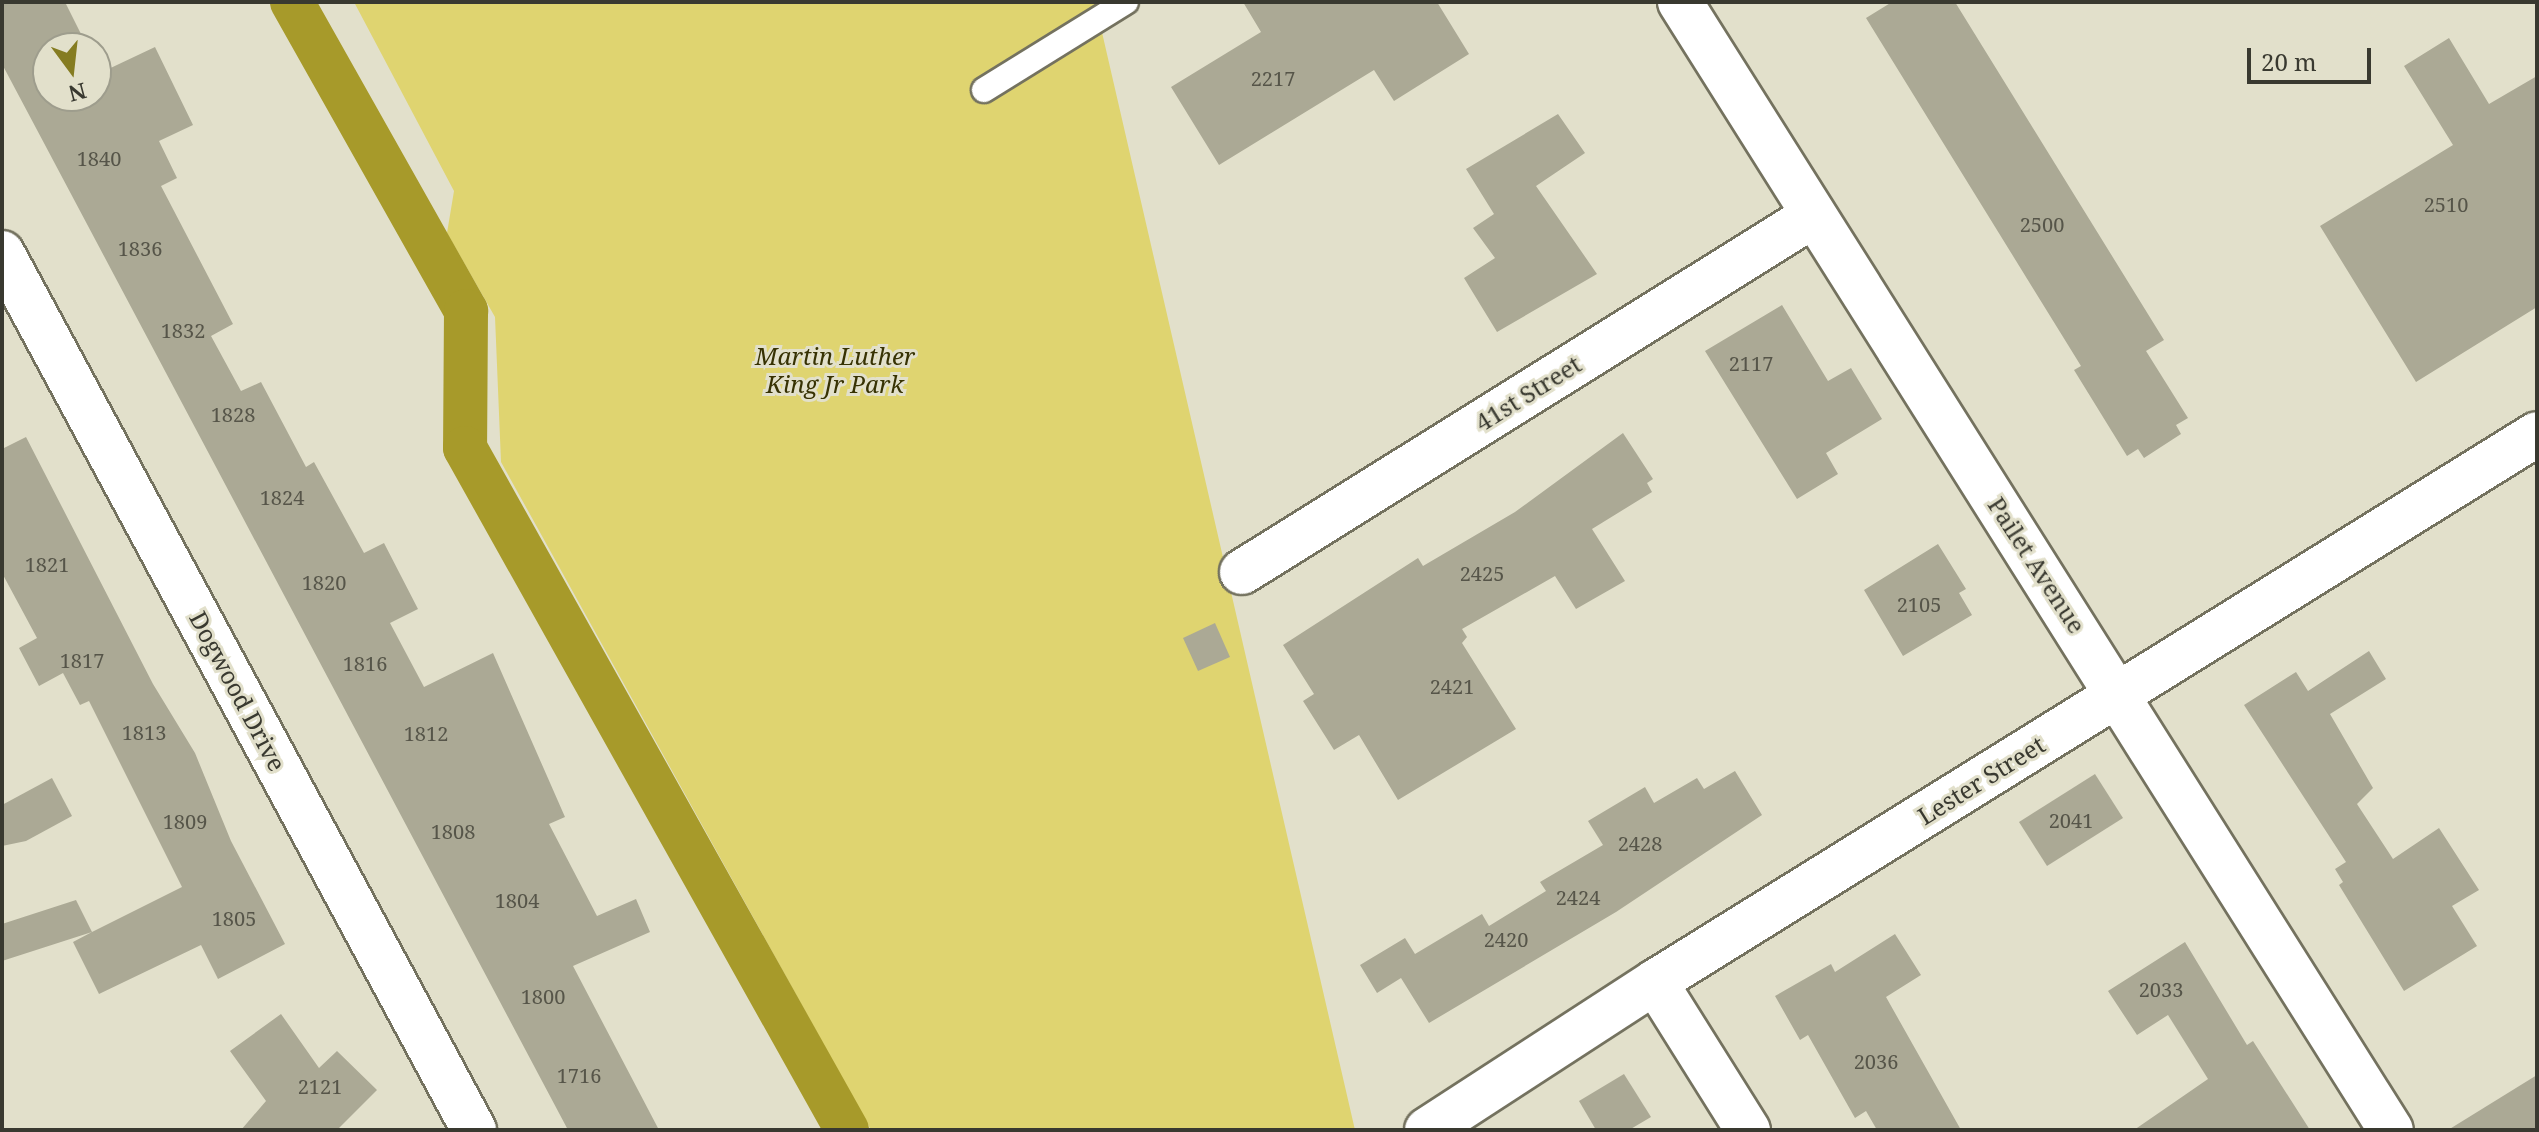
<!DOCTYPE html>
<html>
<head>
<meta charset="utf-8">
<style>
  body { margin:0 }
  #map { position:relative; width:2539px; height:1132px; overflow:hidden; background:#e2e0cb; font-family:"Noto Serif",serif }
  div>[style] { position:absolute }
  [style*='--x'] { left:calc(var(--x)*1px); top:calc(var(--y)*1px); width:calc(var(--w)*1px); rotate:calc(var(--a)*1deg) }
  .green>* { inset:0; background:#dfd470 }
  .canal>* { height:44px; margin:-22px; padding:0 22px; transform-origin:22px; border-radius:22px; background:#a79a2a }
  .building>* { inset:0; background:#aba995 }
  .roads { filter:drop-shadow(2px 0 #74725f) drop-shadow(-2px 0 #74725f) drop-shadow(0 2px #74725f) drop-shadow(0 -2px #74725f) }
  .service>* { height:24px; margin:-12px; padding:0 12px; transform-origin:12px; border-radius:12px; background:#fff }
  .minor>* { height:44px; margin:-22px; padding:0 22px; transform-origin:22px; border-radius:22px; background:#fff }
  span { translate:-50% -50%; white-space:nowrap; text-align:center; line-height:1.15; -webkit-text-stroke:6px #e2e0cb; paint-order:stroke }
  .number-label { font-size:20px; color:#565549 }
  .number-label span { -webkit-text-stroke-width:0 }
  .park-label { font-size:24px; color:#373203; font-style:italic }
  .street-label { font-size:24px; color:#393930 }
  .frame { position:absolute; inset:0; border:4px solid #393930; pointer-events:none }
  .north { position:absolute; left:32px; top:32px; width:80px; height:80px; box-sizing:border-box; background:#e2e0cb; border:2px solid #9e9d8d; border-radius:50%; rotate:165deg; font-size:22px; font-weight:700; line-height:32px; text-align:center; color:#393930 }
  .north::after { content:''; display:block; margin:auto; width:28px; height:36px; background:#857c21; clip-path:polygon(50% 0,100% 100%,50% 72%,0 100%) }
  .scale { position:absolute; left:2247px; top:48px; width:124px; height:36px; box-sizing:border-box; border:4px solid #393930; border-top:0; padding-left:10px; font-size:24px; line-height:28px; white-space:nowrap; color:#393930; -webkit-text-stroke:6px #e2e0cb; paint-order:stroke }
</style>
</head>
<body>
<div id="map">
  <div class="green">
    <i style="clip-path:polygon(354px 2px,1095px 2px,1355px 1130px,871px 1130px,501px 462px,495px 317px,447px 233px,454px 191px)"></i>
  </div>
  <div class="canal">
    <i style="--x:292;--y:2;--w:355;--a:60.6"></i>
    <i style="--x:466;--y:311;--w:137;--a:90.4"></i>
    <i style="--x:465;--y:448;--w:782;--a:60.75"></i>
  </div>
  <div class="building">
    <i style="clip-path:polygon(2px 2px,65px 2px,88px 48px,48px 48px,48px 96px,96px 96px,96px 64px,100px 73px,155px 47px,193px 125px,159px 141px,177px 178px,161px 186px,233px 324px,211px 336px,241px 391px,261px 382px,306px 467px,314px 462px,364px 553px,384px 543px,418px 609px,390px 623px,424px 687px,493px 653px,565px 817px,549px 824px,597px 916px,636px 899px,650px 932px,573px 966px,659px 1130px,568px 1130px,2px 64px)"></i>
    <i style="clip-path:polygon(1243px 2px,1437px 2px,1469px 54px,1394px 101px,1374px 70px,1219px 165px,1171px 87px,1261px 32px)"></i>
    <i style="clip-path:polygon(1892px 2px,1955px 2px,2164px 340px,2146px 351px,2188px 418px,2176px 425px,2181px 434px,2144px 458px,2138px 449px,2127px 456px,2074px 370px,2081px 366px,1866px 18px)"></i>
    <i style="clip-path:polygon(2449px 38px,2489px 104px,2537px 76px,2537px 307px,2416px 382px,2320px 226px,2453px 145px,2404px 66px)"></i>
    <i style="clip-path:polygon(1558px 114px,1585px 153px,1536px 186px,1597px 274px,1497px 332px,1464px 278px,1495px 258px,1473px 228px,1494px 214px,1466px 169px)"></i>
    <i style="clip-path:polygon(1782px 305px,1828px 381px,1851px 368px,1882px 419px,1826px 453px,1838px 474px,1797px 499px,1705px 351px)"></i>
    <i style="clip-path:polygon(1623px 433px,1653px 479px,1647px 483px,1652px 492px,1592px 529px,1625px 581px,1576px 609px,1555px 576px,1462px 629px,1467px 637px,1462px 643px,1516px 729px,1398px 800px,1359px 735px,1334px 750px,1303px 701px,1314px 694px,1283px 645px,1418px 558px,1423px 566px,1515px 512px)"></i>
    <i style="clip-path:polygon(26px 437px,153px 684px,195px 753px,231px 841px,285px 944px,218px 979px,201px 945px,99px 994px,73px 942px,92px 932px,2px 961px,2px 924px,76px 900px,92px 932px,182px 887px,89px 701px,80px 705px,63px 673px,39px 686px,19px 648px,37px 638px,2px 573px,2px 449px)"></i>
    <i style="clip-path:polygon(1938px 544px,1966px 589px,1959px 593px,1972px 615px,1903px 656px,1864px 590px)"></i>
    <i style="clip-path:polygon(1215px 623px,1230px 657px,1198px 671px,1183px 638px)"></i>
    <i style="clip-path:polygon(2369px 651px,2386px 679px,2330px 714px,2373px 788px,2357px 804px,2393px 859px,2439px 828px,2479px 890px,2452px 906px,2477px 946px,2404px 991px,2339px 885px,2343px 882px,2335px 869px,2346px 862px,2244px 705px,2296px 672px,2308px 691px)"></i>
    <i style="clip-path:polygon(1735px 771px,1762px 815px,1616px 912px,1429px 1023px,1401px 978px,1377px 993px,1360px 965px,1405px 938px,1415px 954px,1482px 914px,1489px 926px,1546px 891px,1540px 882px,1603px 845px,1588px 821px,1645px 787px,1654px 803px,1697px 778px,1704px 789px)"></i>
    <i style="clip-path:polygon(2095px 774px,2123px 818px,2047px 866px,2019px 822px)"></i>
    <i style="clip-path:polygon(52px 778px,72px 816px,26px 841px,2px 846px,2px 805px)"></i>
    <i style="clip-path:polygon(1895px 934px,1921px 975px,1886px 997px,1961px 1130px,1877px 1130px,1866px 1111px,1855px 1118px,1808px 1035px,1800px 1040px,1775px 996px,1831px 964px,1835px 972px)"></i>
    <i style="clip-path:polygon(2185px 942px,2247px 1045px,2253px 1041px,2310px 1130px,2134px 1130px,2208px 1079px,2168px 1015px,2137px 1035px,2108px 991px)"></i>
    <i style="clip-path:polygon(281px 1014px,319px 1068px,337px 1051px,377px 1090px,337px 1130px,241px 1130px,266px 1101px,230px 1051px)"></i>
    <i style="clip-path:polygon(1624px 1074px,1651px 1117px,1629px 1130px,1596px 1130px,1579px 1101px)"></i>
    <i style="clip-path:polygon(2537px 1075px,2537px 1130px,2448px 1130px)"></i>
  </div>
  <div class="roads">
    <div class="service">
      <i style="--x:984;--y:90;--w:167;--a:-31.8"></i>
    </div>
    <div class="minor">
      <i style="--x:1680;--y:2;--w:1333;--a:57.78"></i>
      <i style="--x:2;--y:253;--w:996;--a:61.71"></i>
      <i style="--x:1242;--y:572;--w:674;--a:-31.97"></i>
      <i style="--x:1655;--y:982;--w:175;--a:57.9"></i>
      <i style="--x:1427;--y:1130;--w:272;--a:-33"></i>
      <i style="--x:1655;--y:982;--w:1038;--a:-31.85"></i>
    </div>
  </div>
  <div class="number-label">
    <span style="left:1273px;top:78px">2217</span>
    <span style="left:99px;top:158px">1840</span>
    <span style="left:2446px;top:204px">2510</span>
    <span style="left:2042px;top:224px">2500</span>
    <span style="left:140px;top:248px">1836</span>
    <span style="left:183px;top:330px">1832</span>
    <span style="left:1751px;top:363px">2117</span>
    <span style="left:233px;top:414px">1828</span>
    <span style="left:282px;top:497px">1824</span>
    <span style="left:47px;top:564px">1821</span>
    <span style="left:1482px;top:573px">2425</span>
    <span style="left:324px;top:582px">1820</span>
    <span style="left:1919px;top:604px">2105</span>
    <span style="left:82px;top:660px">1817</span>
    <span style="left:365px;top:663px">1816</span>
    <span style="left:1452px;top:686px">2421</span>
    <span style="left:144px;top:732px">1813</span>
    <span style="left:426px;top:733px">1812</span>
    <span style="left:2071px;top:820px">2041</span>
    <span style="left:185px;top:821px">1809</span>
    <span style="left:453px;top:831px">1808</span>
    <span style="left:1640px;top:843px">2428</span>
    <span style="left:1578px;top:897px">2424</span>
    <span style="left:517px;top:900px">1804</span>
    <span style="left:234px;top:918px">1805</span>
    <span style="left:1506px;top:939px">2420</span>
    <span style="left:2161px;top:989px">2033</span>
    <span style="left:543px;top:996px">1800</span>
    <span style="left:1876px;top:1061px">2036</span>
    <span style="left:579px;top:1075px">1716</span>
    <span style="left:320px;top:1086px">2121</span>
  </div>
  <div class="park-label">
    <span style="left:835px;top:370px">Martin Luther<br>King Jr Park</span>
  </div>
  <div class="street-label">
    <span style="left:1528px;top:393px;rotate:-32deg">41st Street</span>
    <span style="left:2037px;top:565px;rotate:57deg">Pailet Avenue</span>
    <span style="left:238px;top:691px;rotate:62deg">Dogwood Drive</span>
    <span style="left:1981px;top:780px;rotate:-32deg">Lester Street</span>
  </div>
  <div class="frame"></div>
  <div class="north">N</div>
  <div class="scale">20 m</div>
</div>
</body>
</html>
